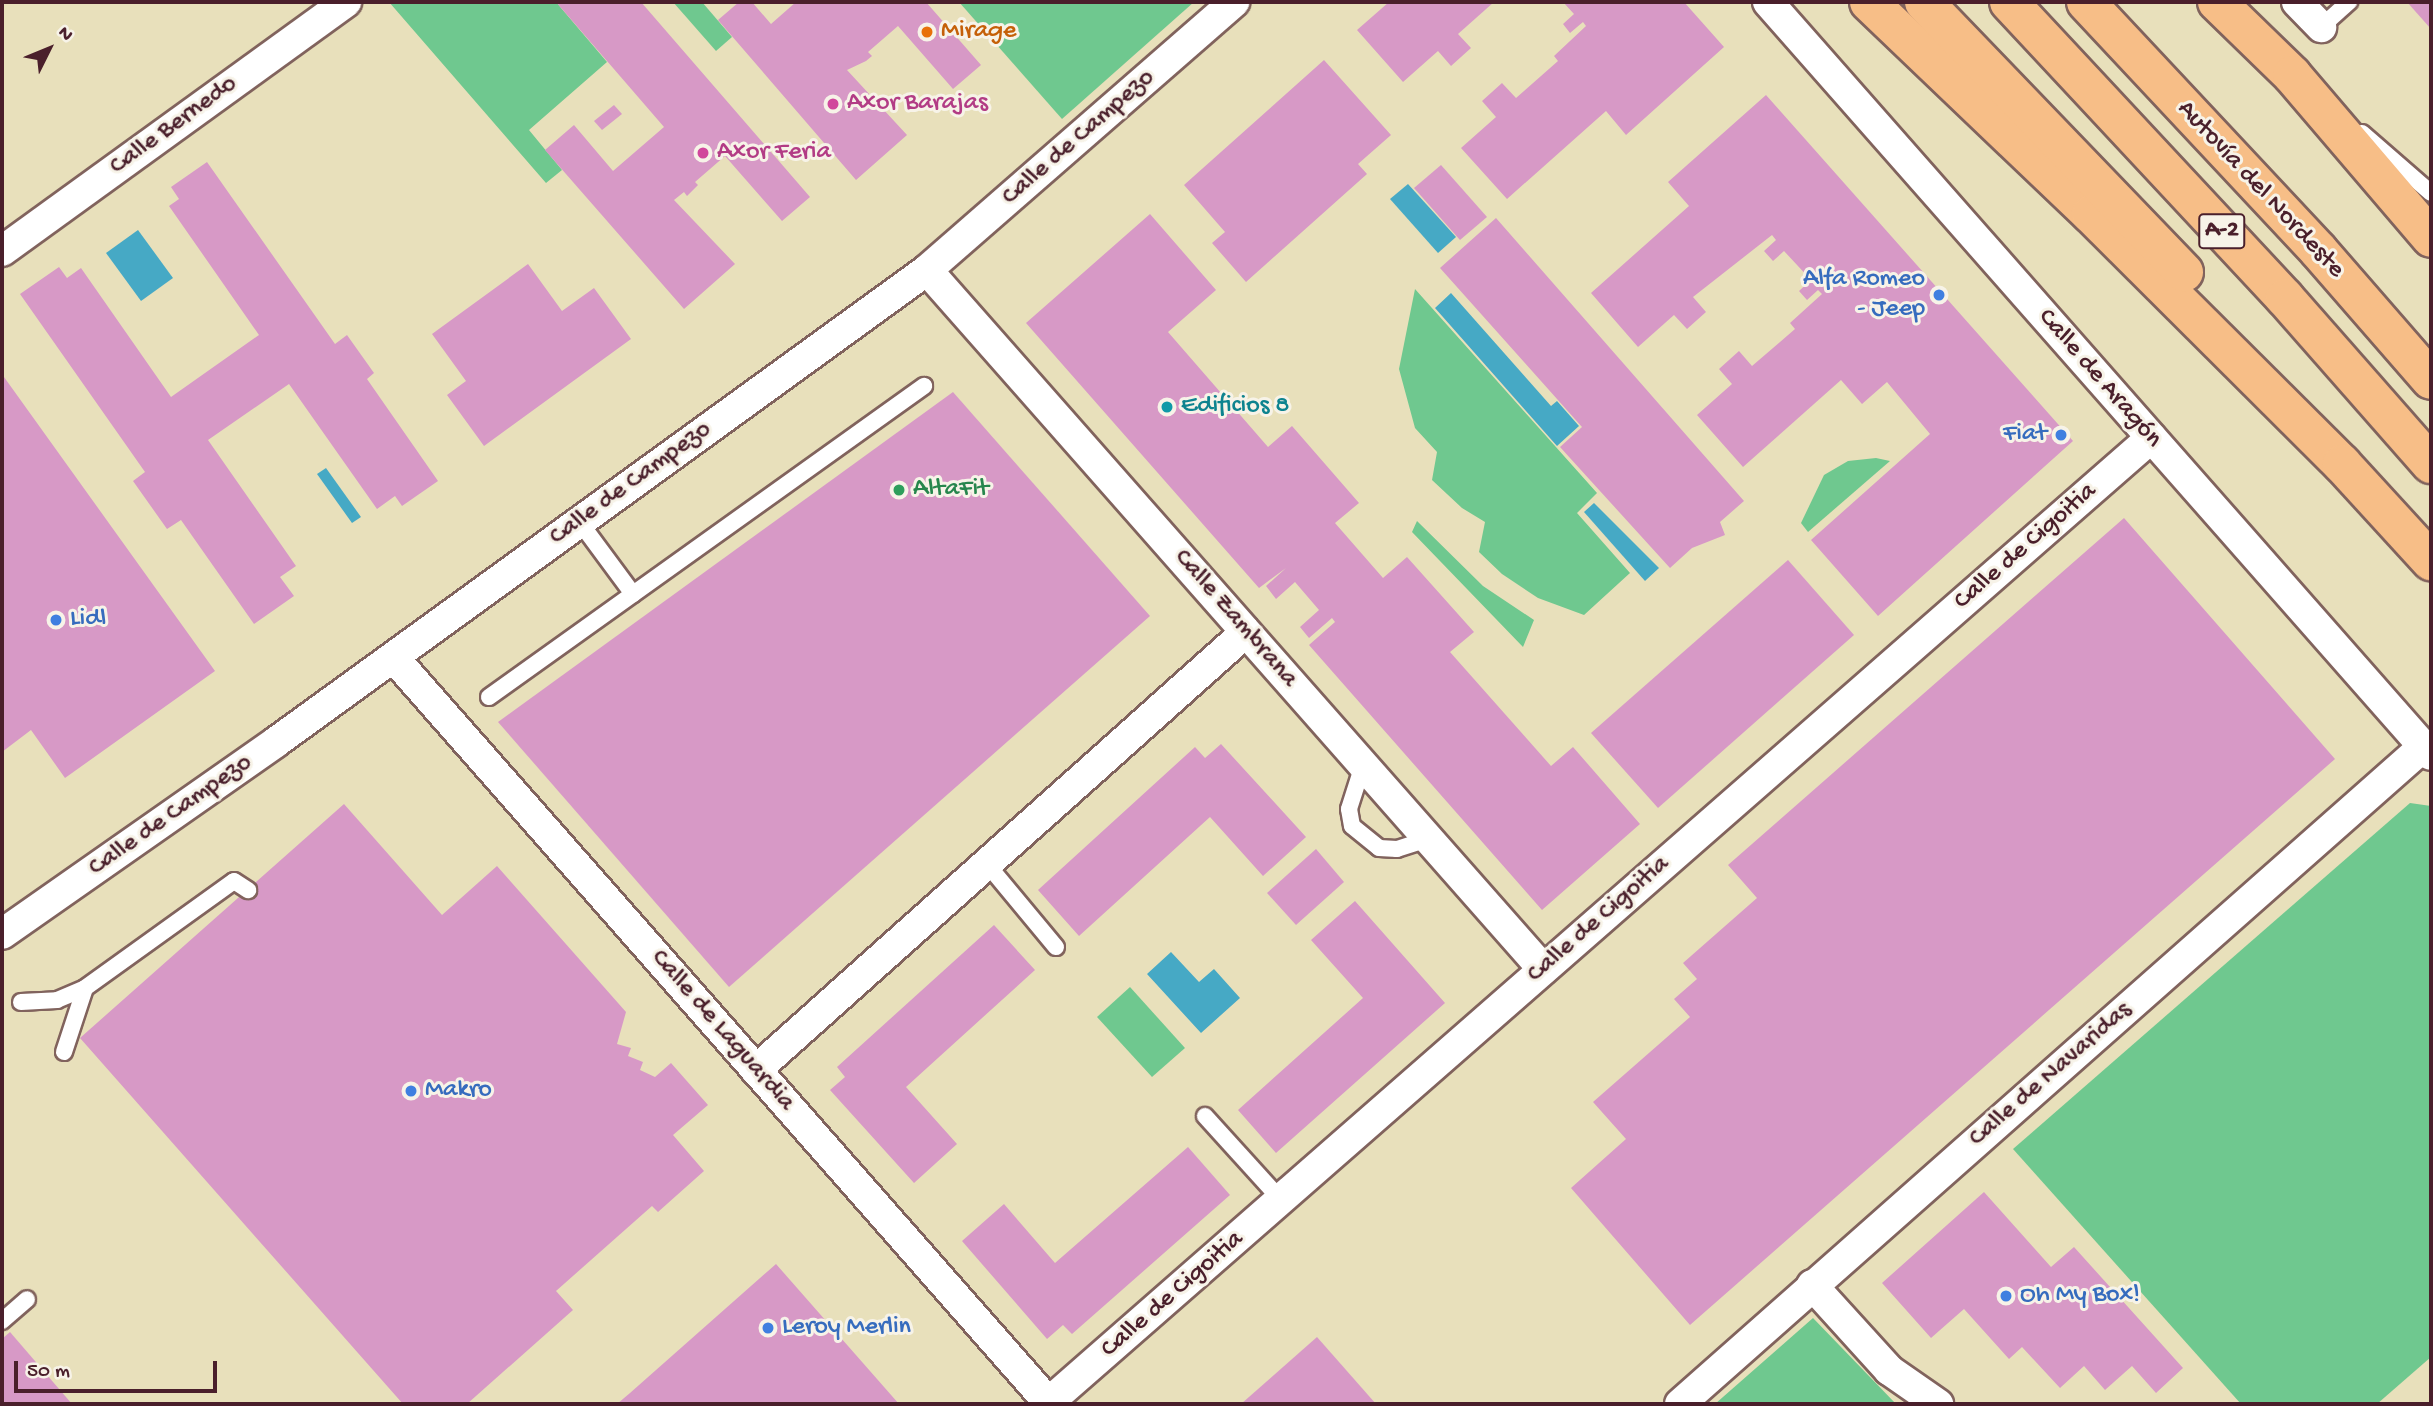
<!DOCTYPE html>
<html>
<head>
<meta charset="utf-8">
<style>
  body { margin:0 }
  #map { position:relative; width:2433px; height:1406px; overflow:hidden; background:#e8e0bb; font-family:"Gochi Hand",sans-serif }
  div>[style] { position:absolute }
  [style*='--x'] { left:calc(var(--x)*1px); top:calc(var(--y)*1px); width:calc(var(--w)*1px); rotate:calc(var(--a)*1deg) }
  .green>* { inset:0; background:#6fc88f }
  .water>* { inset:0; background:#46a9c5 }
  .building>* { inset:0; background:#d799c6 }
  .roads { filter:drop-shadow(2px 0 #81635d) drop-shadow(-2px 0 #81635d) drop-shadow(0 2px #81635d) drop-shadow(0 -2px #81635d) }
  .service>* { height:16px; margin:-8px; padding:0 8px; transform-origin:8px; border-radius:8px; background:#fff }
  .minor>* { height:30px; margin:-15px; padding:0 15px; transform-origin:15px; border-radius:15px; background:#fff }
  .motorway>* { height:38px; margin:-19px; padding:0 19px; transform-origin:19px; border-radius:19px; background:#f7be87 }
  .dots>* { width:19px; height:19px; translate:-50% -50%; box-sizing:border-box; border:4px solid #f7f3e8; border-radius:50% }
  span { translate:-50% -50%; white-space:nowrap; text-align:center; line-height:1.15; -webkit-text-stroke:6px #f7f3e8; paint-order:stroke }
  .shield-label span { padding:2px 5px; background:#f7f3e8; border:2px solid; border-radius:5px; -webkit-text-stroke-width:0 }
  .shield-label { font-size:24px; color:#4a1f2b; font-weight:700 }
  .food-label { font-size:26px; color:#c56008 }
  .left { translate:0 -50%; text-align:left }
  .hotel-label { font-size:26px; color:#b23c85 }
  .street-label { font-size:26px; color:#4a1f2b }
  .shop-label { font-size:26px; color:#366cbe }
  .right { translate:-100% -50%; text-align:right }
  .culture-label { font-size:26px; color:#0d838f }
  .leisure-label { font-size:26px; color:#27864d }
  .frame { position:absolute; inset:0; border:4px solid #4a1f2b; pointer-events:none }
  .north { position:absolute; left:14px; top:14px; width:70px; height:70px; -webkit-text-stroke:5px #f7f3e8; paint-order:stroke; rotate:47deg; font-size:19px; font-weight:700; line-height:28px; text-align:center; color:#4a1f2b }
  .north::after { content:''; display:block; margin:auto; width:24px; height:32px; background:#4a1f2b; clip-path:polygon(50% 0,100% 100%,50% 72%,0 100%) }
  .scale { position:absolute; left:14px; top:1361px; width:203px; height:32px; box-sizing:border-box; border:4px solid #4a1f2b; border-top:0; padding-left:9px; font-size:21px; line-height:24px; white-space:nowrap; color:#4a1f2b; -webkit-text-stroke:5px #f7f3e8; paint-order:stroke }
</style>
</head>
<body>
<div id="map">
  <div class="green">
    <i style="clip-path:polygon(389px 2px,556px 2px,607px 62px,529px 130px,562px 170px,546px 183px)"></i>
    <i style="clip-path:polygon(673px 2px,702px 2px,732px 37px,716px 51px)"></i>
    <i style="clip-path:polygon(959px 2px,1194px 2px,1062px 119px)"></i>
    <i style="clip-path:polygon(1415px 289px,1597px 493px,1577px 513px,1630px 573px,1584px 615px,1538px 598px,1502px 574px,1479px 552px,1485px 522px,1462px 508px,1432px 480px,1437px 452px,1415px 428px,1399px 369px)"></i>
    <i style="clip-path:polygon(1876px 458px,1890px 461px,1808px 532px,1801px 523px,1824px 475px,1848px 461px)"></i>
    <i style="clip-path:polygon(1417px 521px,1483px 586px,1534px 620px,1523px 647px,1412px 532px)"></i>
    <i style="clip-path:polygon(2410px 803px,2431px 806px,2431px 1357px,2377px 1404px,2241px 1404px,2013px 1149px)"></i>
    <i style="clip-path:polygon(1130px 987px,1185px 1048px,1152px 1077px,1097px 1017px)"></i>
    <i style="clip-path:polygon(1813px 1318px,1896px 1404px,1715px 1404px,1772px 1354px)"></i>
  </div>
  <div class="water">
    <i style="clip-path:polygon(1408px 184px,1456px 237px,1438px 253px,1390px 199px)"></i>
    <i style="clip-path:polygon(138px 230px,173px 278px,141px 301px,106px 253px)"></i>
    <i style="clip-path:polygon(1451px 293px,1551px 406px,1557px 401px,1579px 426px,1557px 446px,1435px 308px)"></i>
    <i style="clip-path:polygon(326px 468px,361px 517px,352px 523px,317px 474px)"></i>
    <i style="clip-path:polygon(1594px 503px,1659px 568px,1645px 581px,1584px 512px)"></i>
    <i style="clip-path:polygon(1171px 952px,1199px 982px,1214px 969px,1240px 998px,1201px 1033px,1147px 974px)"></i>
  </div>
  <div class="building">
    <i style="clip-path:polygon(556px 2px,641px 2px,810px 197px,782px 221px,725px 156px,695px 182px,698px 185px,687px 196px,684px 192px,674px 200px,735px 264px,684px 309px,545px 150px,574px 125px,613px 171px,664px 127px)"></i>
    <i style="clip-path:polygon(739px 2px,752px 2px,771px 24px,796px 2px,926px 2px,981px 65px,953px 89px,898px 26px,868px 52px,872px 56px,866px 61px,847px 70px,907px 135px,856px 180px,718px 20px)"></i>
    <i style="clip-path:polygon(1389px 2px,1494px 2px,1458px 34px,1471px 48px,1451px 66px,1438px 51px,1403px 82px,1357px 30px)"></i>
    <i style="clip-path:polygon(1563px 2px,1684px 2px,1724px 47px,1626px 135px,1606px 111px,1507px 199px,1461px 148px,1496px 117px,1482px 101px,1502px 83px,1516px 98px,1558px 61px,1554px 56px,1586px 26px,1583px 22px,1570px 33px,1563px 24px,1574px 14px)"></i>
    <i style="clip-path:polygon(2407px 2px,2431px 2px,2431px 29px)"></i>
    <i style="clip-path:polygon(1324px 60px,1391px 135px,1358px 164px,1367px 174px,1246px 282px,1212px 243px,1225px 232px,1184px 185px)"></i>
    <i style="clip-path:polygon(1766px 95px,2073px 441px,1878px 616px,1811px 540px,1930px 434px,1887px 382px,1862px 404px,1841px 380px,1743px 467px,1697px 415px,1732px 384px,1719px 369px,1739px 351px,1752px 366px,1795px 329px,1790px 323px,1822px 294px,1818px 290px,1807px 300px,1799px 291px,1811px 280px,1784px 251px,1773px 261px,1764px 251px,1776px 240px,1772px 235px,1693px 297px,1706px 312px,1687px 329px,1674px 315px,1638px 347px,1591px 293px,1689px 206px,1668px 182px)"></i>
    <i style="clip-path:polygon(614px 105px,622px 114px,602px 130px,594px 121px)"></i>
    <i style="clip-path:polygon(207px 162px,335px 344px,347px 335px,374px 373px,367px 379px,438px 481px,402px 506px,395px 496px,377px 509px,289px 384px,208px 440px,296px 566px,280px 577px,294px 596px,254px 624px,181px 520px,167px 529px,133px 481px,145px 472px,20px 294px,59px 267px,67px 278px,81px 268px,171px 397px,259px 335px,169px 206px,179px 199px,171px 187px)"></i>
    <i style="clip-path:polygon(1441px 165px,1487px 217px,1460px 240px,1414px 188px)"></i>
    <i style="clip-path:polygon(1150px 214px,1216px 290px,1168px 332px,1268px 447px,1292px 426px,1359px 503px,1335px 523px,1383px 578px,1407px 557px,1474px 632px,1450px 652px,1551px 766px,1573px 747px,1640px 824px,1542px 910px,1309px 645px,1335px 622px,1332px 618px,1309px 638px,1300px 627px,1319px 610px,1295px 582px,1276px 599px,1266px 586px,1286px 568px,1259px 588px,1026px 323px)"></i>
    <i style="clip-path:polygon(1496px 218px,1744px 501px,1720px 522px,1725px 535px,1692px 548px,1670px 568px,1560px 447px,1582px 427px,1440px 268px)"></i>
    <i style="clip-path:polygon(528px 264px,562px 311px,594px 288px,631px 339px,484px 446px,447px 395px,466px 381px,432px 334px)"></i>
    <i style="clip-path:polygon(4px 377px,215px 671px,65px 778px,31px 730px,2px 752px)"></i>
    <i style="clip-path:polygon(953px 392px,1150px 616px,729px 987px,498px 722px)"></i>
    <i style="clip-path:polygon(2124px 518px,2335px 759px,1690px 1325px,1571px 1188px,1626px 1139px,1593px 1102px,1690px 1017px,1674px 999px,1697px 979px,1683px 963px,1757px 898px,1728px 865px)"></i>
    <i style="clip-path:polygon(1788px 560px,1854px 635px,1658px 808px,1591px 733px)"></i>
    <i style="clip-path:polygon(1221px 744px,1306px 837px,1263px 876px,1210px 817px,1079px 936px,1038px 890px,1195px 747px,1205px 758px)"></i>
    <i style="clip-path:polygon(344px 804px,442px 915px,497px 866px,626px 1012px,617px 1044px,631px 1048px,628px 1056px,643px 1062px,640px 1070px,655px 1077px,671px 1063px,708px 1105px,673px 1135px,704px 1171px,658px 1212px,652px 1206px,556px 1291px,573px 1310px,467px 1404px,403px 1404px,80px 1038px)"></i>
    <i style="clip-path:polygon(1316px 849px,1344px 882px,1296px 925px,1267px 893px)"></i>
    <i style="clip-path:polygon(1355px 901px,1445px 1003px,1276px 1153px,1238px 1110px,1363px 998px,1311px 940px)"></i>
    <i style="clip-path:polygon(994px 925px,1035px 970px,906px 1087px,957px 1144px,914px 1183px,830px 1090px,845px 1077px,837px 1067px)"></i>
    <i style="clip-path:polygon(1188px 1147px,1230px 1195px,1072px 1334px,1063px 1325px,1047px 1339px,962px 1241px,1004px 1204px,1055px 1263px)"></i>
    <i style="clip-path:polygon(1984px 1192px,2051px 1267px,2074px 1247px,2183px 1368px,2156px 1393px,2132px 1366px,2105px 1390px,2084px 1366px,2060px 1388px,2022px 1347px,2009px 1359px,1964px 1309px,1931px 1338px,1882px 1283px)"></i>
    <i style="clip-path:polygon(776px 1264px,899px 1404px,617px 1404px,630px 1393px)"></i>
    <i style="clip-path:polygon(10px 1332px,72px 1404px,2px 1404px,2px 1339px)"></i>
    <i style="clip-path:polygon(1317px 1337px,1376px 1404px,1241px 1404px)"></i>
  </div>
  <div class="roads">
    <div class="service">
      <i style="--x:2321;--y:27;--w:38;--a:-42"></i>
      <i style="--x:2362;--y:133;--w:91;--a:41"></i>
      <i style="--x:579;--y:521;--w:91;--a:53.5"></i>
      <i style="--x:489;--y:697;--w:535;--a:-35.56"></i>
      <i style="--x:1363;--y:765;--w:46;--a:107.7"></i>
      <i style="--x:1349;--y:809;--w:17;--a:80"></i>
      <i style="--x:1352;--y:826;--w:35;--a:39"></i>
      <i style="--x:1379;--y:848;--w:18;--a:3"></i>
      <i style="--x:1397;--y:849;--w:33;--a:-18"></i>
      <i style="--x:987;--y:864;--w:108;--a:50.3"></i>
      <i style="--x:21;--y:1002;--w:36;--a:-3"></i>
      <i style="--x:57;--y:1000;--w:30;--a:-23"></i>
      <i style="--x:85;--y:988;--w:183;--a:-35.7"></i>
      <i style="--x:234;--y:881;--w:17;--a:33"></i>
      <i style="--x:64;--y:1052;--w:67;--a:-71.8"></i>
      <i style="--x:1205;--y:1116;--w:115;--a:47.8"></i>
      <i style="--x:2;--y:1321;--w:33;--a:-41"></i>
    </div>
    <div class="minor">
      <i style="--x:1768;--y:2;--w:1003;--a:48.64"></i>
      <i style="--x:2297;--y:2;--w:35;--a:46"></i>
      <i style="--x:2;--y:251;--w:425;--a:-35.9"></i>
      <i style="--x:927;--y:270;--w:932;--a:48.61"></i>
      <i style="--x:394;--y:658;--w:993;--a:48.67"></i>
      <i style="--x:2;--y:934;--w:335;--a:-35"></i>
      <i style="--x:276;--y:742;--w:804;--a:-35.94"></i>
      <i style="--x:927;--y:270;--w:408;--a:-41.1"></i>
      <i style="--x:756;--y:1070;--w:657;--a:-41.79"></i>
      <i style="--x:1812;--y:1285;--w:115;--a:47.8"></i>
      <i style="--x:1889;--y:1370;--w:60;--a:34.8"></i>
      <i style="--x:1048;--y:1403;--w:1466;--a:-41.18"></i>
      <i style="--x:1680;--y:1404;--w:993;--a:-41.49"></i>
    </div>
    <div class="motorway">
      <i style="--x:1869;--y:2;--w:307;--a:43.7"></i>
      <i style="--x:2091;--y:214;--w:354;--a:44.9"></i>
      <i style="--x:2342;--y:464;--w:132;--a:47.5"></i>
      <i style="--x:1924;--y:2;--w:375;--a:46.1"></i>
      <i style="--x:2009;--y:2;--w:405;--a:47"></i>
      <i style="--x:2285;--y:298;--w:221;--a:48.7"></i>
      <i style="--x:2086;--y:2;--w:340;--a:46.9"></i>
      <i style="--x:2318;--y:250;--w:172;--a:49"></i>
      <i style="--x:2217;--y:2;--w:105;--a:44.2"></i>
      <i style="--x:2292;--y:75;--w:214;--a:49.5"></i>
    </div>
  </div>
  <div class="dots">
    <i style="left:927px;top:32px;background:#e8710a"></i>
    <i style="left:833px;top:104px;background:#d1479c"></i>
    <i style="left:703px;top:153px;background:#d1479c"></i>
    <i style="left:1939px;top:295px;background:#3f7fe0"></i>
    <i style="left:1167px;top:407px;background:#0f9aa8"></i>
    <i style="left:2061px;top:435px;background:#3f7fe0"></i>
    <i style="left:899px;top:490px;background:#2e9e5b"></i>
    <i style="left:56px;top:620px;background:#3f7fe0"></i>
    <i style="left:411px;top:1091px;background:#3f7fe0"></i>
    <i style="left:2006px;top:1296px;background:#3f7fe0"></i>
    <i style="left:768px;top:1328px;background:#3f7fe0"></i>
  </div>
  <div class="shield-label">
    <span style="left:2222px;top:231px">A-2</span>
  </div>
  <div class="food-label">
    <span class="left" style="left:941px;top:32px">Mirage</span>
  </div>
  <div class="hotel-label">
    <span class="left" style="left:847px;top:104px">Axor Barajas</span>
    <span class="left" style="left:717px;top:153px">Axor Feria</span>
  </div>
  <div class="street-label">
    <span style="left:174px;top:126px;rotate:-36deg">Calle Bernedo</span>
    <span style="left:1079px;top:138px;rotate:-41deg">Calle de Campezo</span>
    <span style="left:2260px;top:190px;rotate:47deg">Autovía del Nordeste</span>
    <span style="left:2099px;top:379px;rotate:49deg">Calle de Aragón</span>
    <span style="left:631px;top:484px;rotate:-36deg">Calle de Campezo</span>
    <span style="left:2026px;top:547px;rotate:-41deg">Calle de Cigoitia</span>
    <span style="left:1235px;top:619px;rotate:49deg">Calle Zambrana</span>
    <span style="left:171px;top:816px;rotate:-35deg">Calle de Campezo</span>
    <span style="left:1599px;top:920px;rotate:-41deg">Calle de Cigoitia</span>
    <span style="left:722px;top:1031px;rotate:49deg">Calle de Laguardia</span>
    <span style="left:2051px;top:1075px;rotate:-41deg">Calle de Navaridas</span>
    <span style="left:1173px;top:1295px;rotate:-41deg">Calle de Cigoitia</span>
  </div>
  <div class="shop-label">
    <span class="right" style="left:1925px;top:295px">Alfa Romeo<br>- Jeep</span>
    <span class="right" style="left:2047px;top:435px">Fiat</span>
    <span class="left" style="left:70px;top:620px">Lidl</span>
    <span class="left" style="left:425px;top:1091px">Makro</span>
    <span class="left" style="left:2020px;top:1296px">Oh My Box!</span>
    <span class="left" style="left:782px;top:1328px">Leroy Merlin</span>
  </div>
  <div class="culture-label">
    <span class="left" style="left:1181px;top:407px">Edificios 8</span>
  </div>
  <div class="leisure-label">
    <span class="left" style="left:913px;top:490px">AltaFit</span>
  </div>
  <div class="frame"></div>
  <div class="north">N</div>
  <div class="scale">50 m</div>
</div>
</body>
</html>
